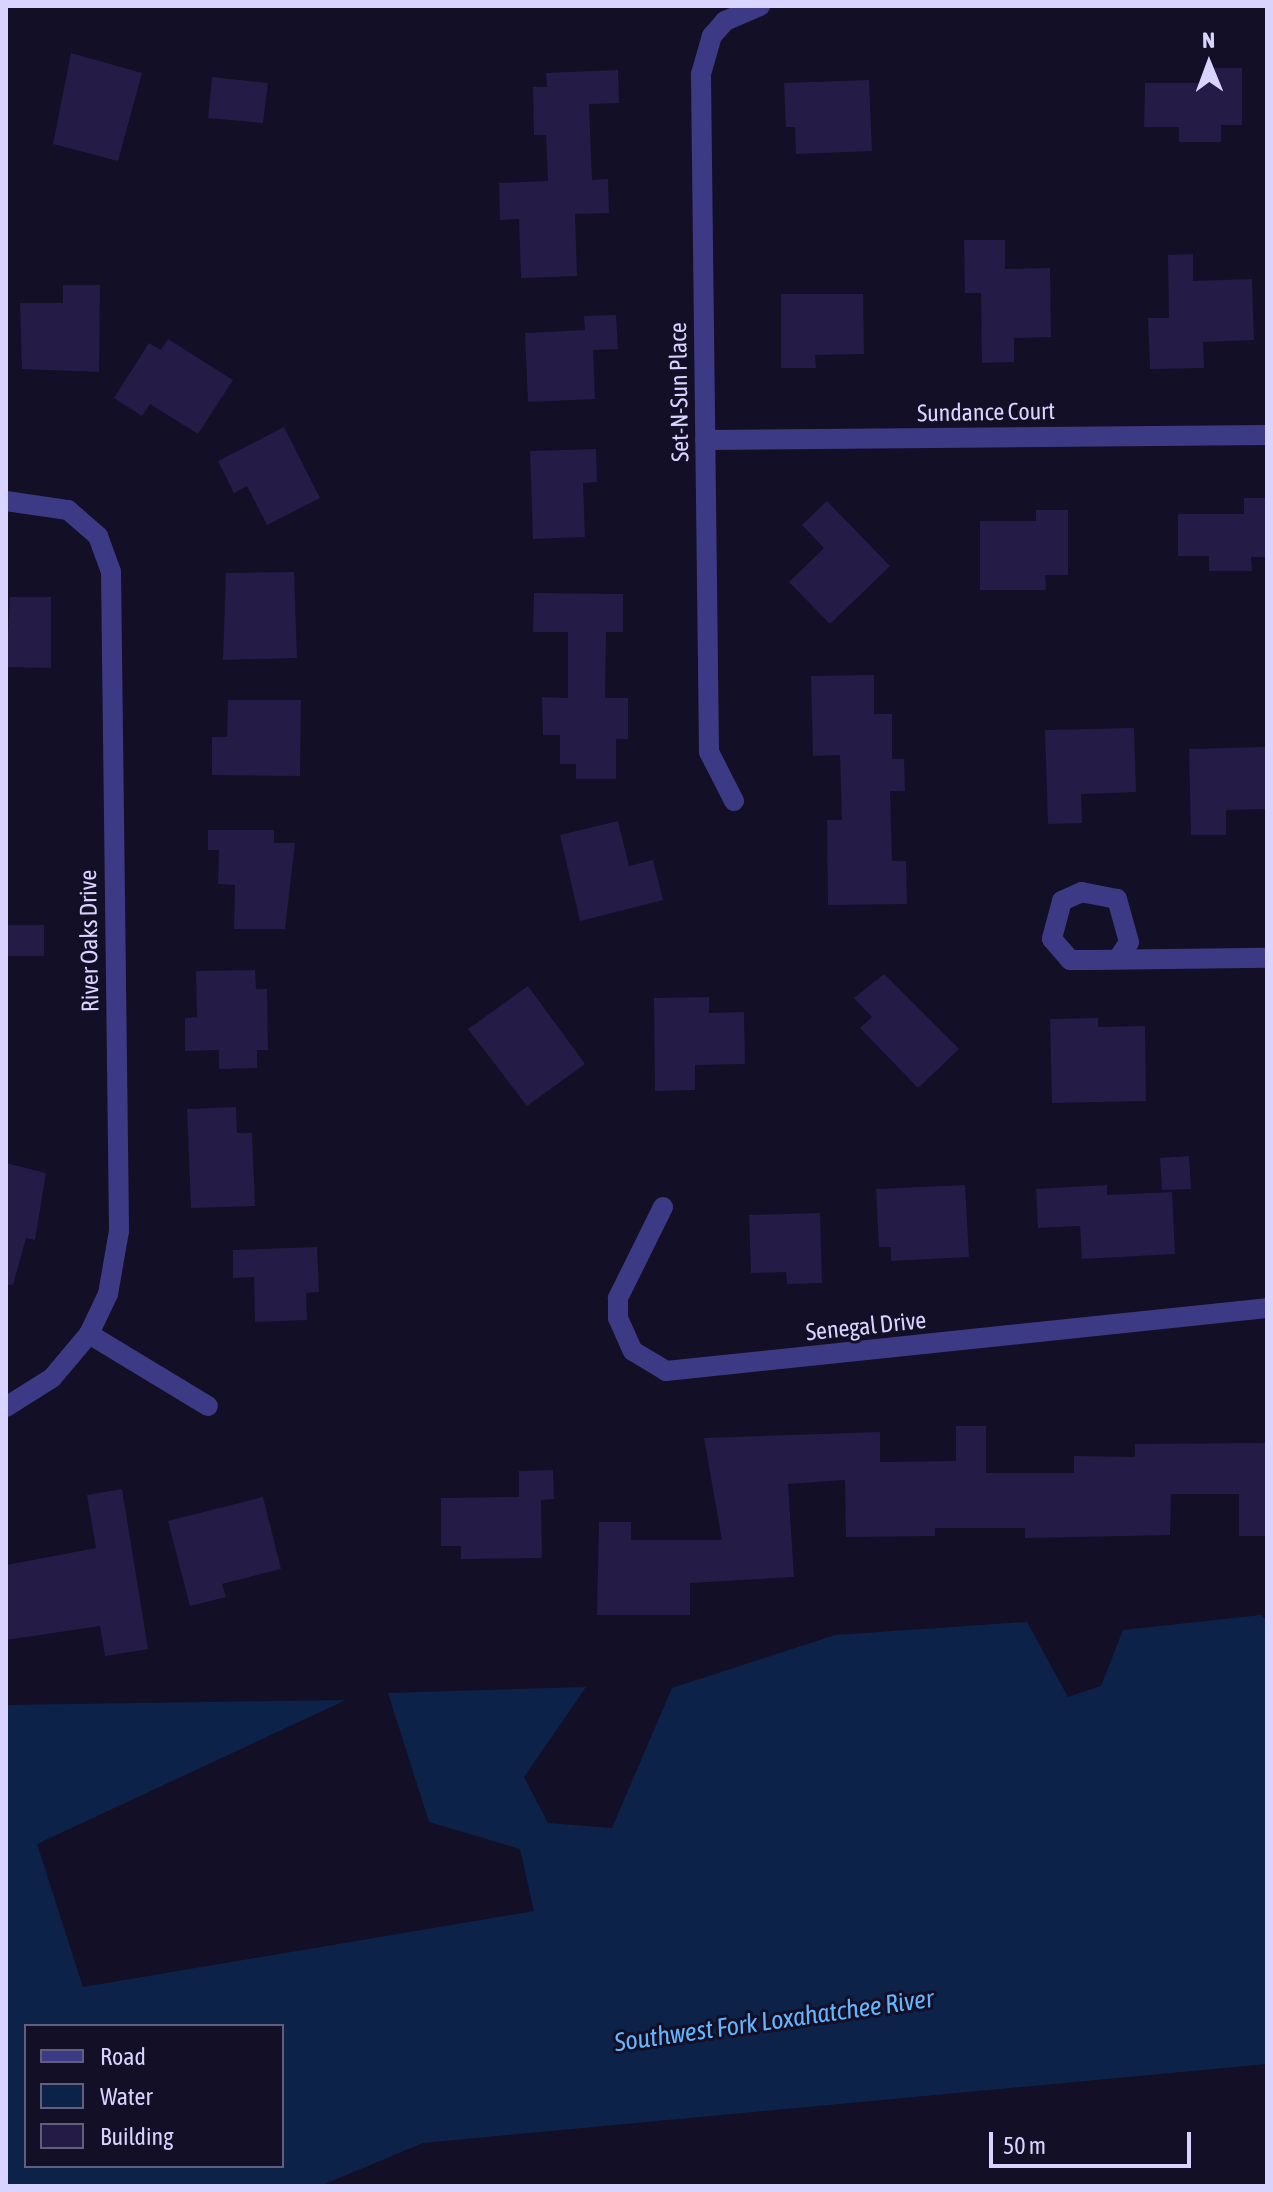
<!DOCTYPE html>
<html>
<head>
<meta charset="utf-8">
<style>
  body { margin:0 }
  #map { position:relative; width:1273px; height:2192px; overflow:hidden; background:#130f26; font-family:"Asap Condensed",sans-serif }
  div>[style] { position:absolute }
  [style*='--x'] { left:calc(var(--x)*1px); top:calc(var(--y)*1px); width:calc(var(--w)*1px); rotate:calc(var(--a)*1deg) }
  .water>* { inset:0; background:#0c2248 }
  .building>* { inset:0; background:#241b47 }
  .minor>* { height:20px; margin:-10px; padding:0 10px; transform-origin:10px; border-radius:10px; background:#3d3a85 }
  span { translate:-50% -50%; white-space:nowrap; text-align:center; line-height:1.15; -webkit-text-stroke:6px #130f26; paint-order:stroke }
  .street-label { font-size:24px; color:#d9d4ff }
  .water-label { font-size:26px; color:#62b6ff; font-style:italic }
  .frame { position:absolute; inset:0; border:8px solid #d9d4ff; pointer-events:none }
  .legend { position:absolute; left:24px; top:2024px; width:260px; height:144px; box-sizing:border-box; background:#130f26; border:2px solid #625e7d; margin:0; padding:10px 14px; list-style:none; font-size:24px; color:#d9d4ff }
  .legend li { display:flex; align-items:center; gap:16px; height:40px }
  .legend b { width:40px; border:2px solid #625e7d }
  .north { position:absolute; left:1169px; top:24px; width:80px; height:80px; -webkit-text-stroke:6px #130f26; paint-order:stroke; rotate:359deg; font-size:22px; font-weight:700; line-height:32px; text-align:center; color:#d9d4ff }
  .north::after { content:''; display:block; margin:auto; width:28px; height:36px; background:#d9d4ff; clip-path:polygon(50% 0,100% 100%,50% 72%,0 100%) }
  .scale { position:absolute; left:989px; top:2132px; width:202px; height:36px; box-sizing:border-box; border:4px solid #d9d4ff; border-top:0; padding-left:10px; font-size:24px; line-height:28px; white-space:nowrap; color:#d9d4ff; -webkit-text-stroke:6px #130f26; paint-order:stroke }
</style>
</head>
<body>
<div id="map">
  <div class="water">
    <i style="clip-path:polygon(evenodd,1261px 1615px,1267px 1621px,1267px 2064px,423px 2143px,320px 2186px,6px 2186px,6px 1705px,346px 1700px,37px 1844px,83px 1987px,534px 1911px,520px 1849px,429px 1822px,388px 1693px,586px 1687px,524px 1777px,548px 1823px,612px 1828px,672px 1688px,835px 1635px,1027px 1622px,1068px 1697px,1101px 1686px,1123px 1630px,1261px 1615px,26px 2026px,282px 2026px,282px 2166px,26px 2166px,26px 2026px)"></i>
  </div>
  <div class="building">
    <i style="clip-path:polygon(71px 53px,142px 73px,118px 161px,53px 144px)"></i>
    <i style="clip-path:polygon(1210px 68px,1242px 68px,1242px 125px,1221px 125px,1221px 142px,1179px 142px,1179px 127px,1144px 127px,1145px 83px,1210px 83px)"></i>
    <i style="clip-path:polygon(618px 70px,619px 103px,589px 104px,592px 180px,608px 179px,609px 213px,575px 214px,577px 276px,521px 278px,519px 219px,500px 220px,499px 183px,548px 181px,546px 135px,534px 135px,533px 87px,547px 87px,546px 73px)"></i>
    <i style="clip-path:polygon(212px 77px,268px 83px,263px 123px,208px 118px)"></i>
    <i style="clip-path:polygon(869px 80px,872px 151px,796px 154px,795px 127px,786px 127px,784px 83px)"></i>
    <i style="clip-path:polygon(964px 240px,1005px 240px,1005px 269px,1050px 268px,1051px 337px,1014px 338px,1014px 362px,982px 363px,981px 293px,965px 293px)"></i>
    <i style="clip-path:polygon(1193px 254px,1193px 281px,1252px 279px,1254px 340px,1203px 342px,1204px 368px,1150px 369px,1148px 318px,1169px 318px,1168px 255px)"></i>
    <i style="clip-path:polygon(63px 285px,100px 285px,99px 372px,22px 369px,20px 303px,63px 303px)"></i>
    <i style="clip-path:polygon(781px 294px,863px 294px,864px 354px,815px 355px,816px 368px,781px 368px)"></i>
    <i style="clip-path:polygon(616px 315px,618px 349px,593px 350px,595px 399px,528px 402px,525px 333px,585px 330px,584px 316px)"></i>
    <i style="clip-path:polygon(168px 339px,233px 380px,198px 434px,150px 404px,142px 416px,114px 398px,149px 343px,161px 350px)"></i>
    <i style="clip-path:polygon(284px 427px,320px 498px,267px 525px,247px 486px,234px 493px,218px 461px)"></i>
    <i style="clip-path:polygon(596px 449px,597px 482px,583px 483px,585px 537px,533px 539px,530px 451px)"></i>
    <i style="clip-path:polygon(1244px 498px,1267px 498px,1267px 557px,1251px 557px,1252px 571px,1209px 571px,1209px 556px,1178px 556px,1178px 514px,1244px 514px)"></i>
    <i style="clip-path:polygon(827px 501px,890px 566px,830px 624px,789px 582px,824px 548px,802px 525px)"></i>
    <i style="clip-path:polygon(1036px 510px,1068px 510px,1068px 575px,1045px 575px,1046px 590px,980px 590px,980px 521px,1036px 521px)"></i>
    <i style="clip-path:polygon(294px 572px,297px 658px,223px 660px,226px 573px)"></i>
    <i style="clip-path:polygon(534px 593px,623px 594px,623px 632px,606px 632px,605px 698px,628px 698px,628px 739px,616px 739px,616px 779px,576px 779px,576px 764px,560px 764px,560px 735px,543px 735px,542px 697px,568px 698px,568px 632px,533px 632px)"></i>
    <i style="clip-path:polygon(10px 597px,51px 597px,51px 668px,6px 667px)"></i>
    <i style="clip-path:polygon(874px 675px,874px 714px,892px 714px,892px 759px,904px 759px,905px 791px,890px 791px,892px 861px,906px 861px,907px 904px,828px 905px,827px 820px,842px 820px,840px 755px,813px 756px,811px 676px)"></i>
    <i style="clip-path:polygon(228px 700px,301px 700px,300px 776px,212px 775px,212px 737px,227px 737px)"></i>
    <i style="clip-path:polygon(1134px 728px,1136px 792px,1081px 794px,1082px 823px,1048px 824px,1045px 730px)"></i>
    <i style="clip-path:polygon(1267px 747px,1267px 809px,1226px 810px,1226px 835px,1191px 835px,1189px 749px)"></i>
    <i style="clip-path:polygon(618px 821px,629px 866px,653px 860px,663px 900px,580px 921px,560px 835px)"></i>
    <i style="clip-path:polygon(208px 830px,274px 830px,274px 843px,295px 843px,285px 929px,234px 929px,235px 885px,218px 884px,219px 850px,208px 850px)"></i>
    <i style="clip-path:polygon(6px 925px,44px 925px,44px 956px,6px 956px)"></i>
    <i style="clip-path:polygon(255px 970px,256px 989px,267px 989px,268px 1050px,257px 1050px,257px 1068px,219px 1069px,219px 1050px,185px 1051px,185px 1018px,197px 1017px,196px 971px)"></i>
    <i style="clip-path:polygon(884px 974px,959px 1049px,918px 1088px,860px 1028px,872px 1017px,854px 998px)"></i>
    <i style="clip-path:polygon(528px 986px,585px 1064px,527px 1106px,468px 1029px)"></i>
    <i style="clip-path:polygon(709px 997px,709px 1013px,744px 1012px,745px 1064px,695px 1065px,695px 1090px,655px 1091px,654px 998px)"></i>
    <i style="clip-path:polygon(1098px 1018px,1098px 1027px,1145px 1026px,1146px 1101px,1052px 1103px,1050px 1019px)"></i>
    <i style="clip-path:polygon(236px 1107px,237px 1133px,252px 1133px,255px 1206px,191px 1208px,187px 1109px)"></i>
    <i style="clip-path:polygon(1189px 1156px,1191px 1189px,1162px 1190px,1160px 1158px)"></i>
    <i style="clip-path:polygon(6px 1163px,46px 1173px,35px 1240px,26px 1238px,13px 1285px,6px 1285px)"></i>
    <i style="clip-path:polygon(965px 1185px,969px 1257px,891px 1261px,891px 1247px,879px 1247px,876px 1189px)"></i>
    <i style="clip-path:polygon(1107px 1185px,1107px 1195px,1172px 1192px,1175px 1254px,1082px 1259px,1080px 1226px,1038px 1228px,1036px 1189px)"></i>
    <i style="clip-path:polygon(820px 1213px,822px 1283px,787px 1284px,786px 1272px,751px 1273px,749px 1215px)"></i>
    <i style="clip-path:polygon(317px 1247px,319px 1292px,306px 1293px,307px 1320px,255px 1322px,254px 1277px,233px 1278px,233px 1250px)"></i>
    <i style="clip-path:polygon(956px 1426px,986px 1426px,986px 1473px,1074px 1473px,1074px 1456px,1135px 1457px,1135px 1444px,1267px 1443px,1267px 1536px,1239px 1536px,1239px 1494px,1171px 1494px,1170px 1535px,1025px 1538px,1025px 1528px,935px 1528px,935px 1536px,846px 1537px,845px 1480px,788px 1484px,794px 1577px,690px 1583px,690px 1615px,597px 1615px,599px 1522px,631px 1522px,631px 1540px,722px 1540px,704px 1438px,880px 1432px,880px 1462px,956px 1461px)"></i>
    <i style="clip-path:polygon(553px 1470px,554px 1499px,541px 1500px,542px 1558px,461px 1559px,461px 1546px,441px 1546px,441px 1498px,519px 1497px,519px 1471px)"></i>
    <i style="clip-path:polygon(122px 1489px,148px 1649px,105px 1656px,100px 1626px,6px 1640px,6px 1565px,96px 1548px,87px 1495px)"></i>
    <i style="clip-path:polygon(263px 1497px,281px 1569px,222px 1584px,226px 1597px,190px 1606px,168px 1521px)"></i>
  </div>
  <div class="minor">
    <i style="--x:705;--y:440;--w:562;--a:-0.51"></i>
    <i style="--x:6;--y:501;--w:63;--a:8.3"></i>
    <i style="--x:68;--y:510;--w:40;--a:41"></i>
    <i style="--x:98;--y:536;--w:38;--a:70"></i>
    <i style="--x:111;--y:572;--w:659;--a:89.3"></i>
    <i style="--x:119;--y:1231;--w:64;--a:99.9"></i>
    <i style="--x:108;--y:1294;--w:44;--a:115.4"></i>
    <i style="--x:89;--y:1334;--w:57;--a:130.1"></i>
    <i style="--x:52;--y:1378;--w:54;--a:147.8"></i>
    <i style="--x:734;--y:801;--w:55;--a:-117"></i>
    <i style="--x:709;--y:752;--w:678;--a:-90.68"></i>
    <i style="--x:701;--y:74;--w:40;--a:-74"></i>
    <i style="--x:712;--y:36;--w:20;--a:-49"></i>
    <i style="--x:725;--y:21;--w:38;--a:-23"></i>
    <i style="--x:1118;--y:959;--w:20;--a:-57"></i>
    <i style="--x:1129;--y:942;--w:45;--a:-105.6"></i>
    <i style="--x:1117;--y:899;--w:36;--a:-169"></i>
    <i style="--x:1082;--y:892;--w:22;--a:156"></i>
    <i style="--x:1062;--y:901;--w:39;--a:105"></i>
    <i style="--x:1052;--y:939;--w:28;--a:49"></i>
    <i style="--x:1070;--y:960;--w:21;--a:0"></i>
    <i style="--x:1091;--y:960;--w:176;--a:-0.7"></i>
    <i style="--x:663;--y:1207;--w:102;--a:116.3"></i>
    <i style="--x:618;--y:1298;--w:20;--a:90"></i>
    <i style="--x:618;--y:1318;--w:36;--a:66"></i>
    <i style="--x:633;--y:1351;--w:39;--a:31"></i>
    <i style="--x:666;--y:1371;--w:604;--a:-5.98"></i>
    <i style="--x:89;--y:1334;--w:139;--a:31.2"></i>
  </div>
  <div class="street-label">
    <span style="left:679px;top:392px;rotate:-91deg">Set-N-Sun Place</span>
    <span style="left:986px;top:412px;rotate:-1deg">Sundance Court</span>
    <span style="left:89px;top:941px;rotate:-91deg">River Oaks Drive</span>
    <span style="left:866px;top:1326px;rotate:-6deg">Senegal Drive</span>
  </div>
  <div class="water-label">
    <span style="left:774px;top:2021px;rotate:-8deg">Southwest Fork Loxahatchee River</span>
  </div>
  <div class="frame"></div>
  <ul class="legend">
  <li><b style="height:10px;background:#3d3a85"></b>Road</li>
  <li><b style="height:22px;background:#0c2248"></b>Water</li>
  <li><b style="height:22px;background:#241b47"></b>Building</li>
  </ul>
  <div class="north">N</div>
  <div class="scale">50 m</div>
</div>
</body>
</html>
